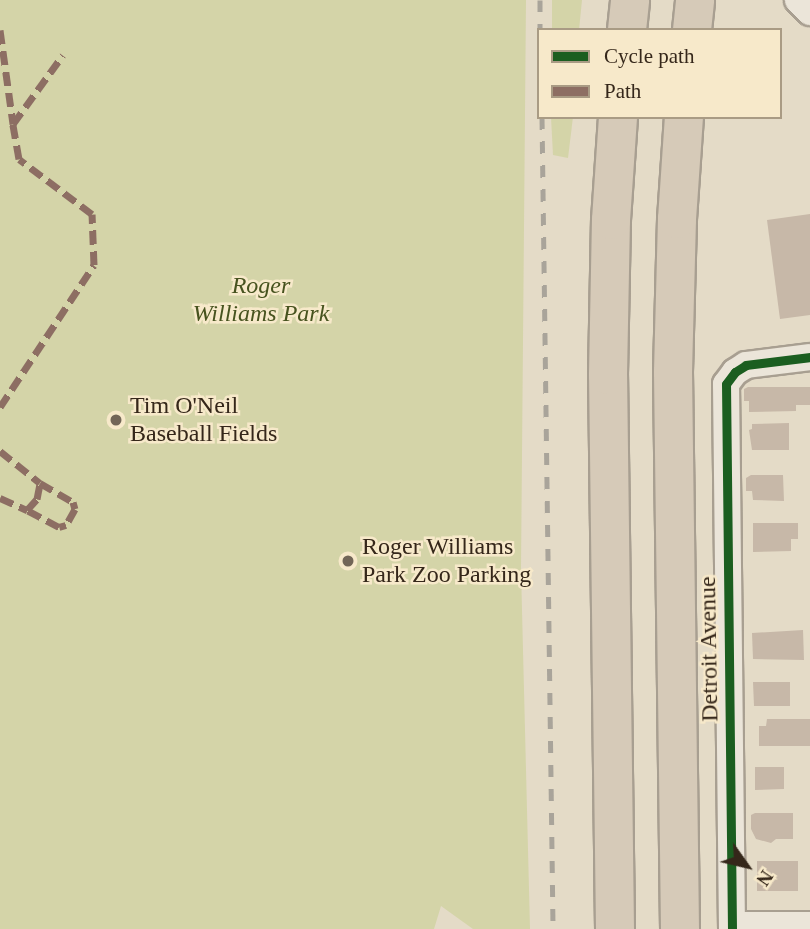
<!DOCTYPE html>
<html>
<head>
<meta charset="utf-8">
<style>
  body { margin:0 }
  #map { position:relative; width:810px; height:929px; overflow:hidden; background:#e4dbc7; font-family:Georgia,serif }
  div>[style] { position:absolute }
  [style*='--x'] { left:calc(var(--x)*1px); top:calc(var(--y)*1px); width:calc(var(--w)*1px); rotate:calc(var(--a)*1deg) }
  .green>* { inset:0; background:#d4d4a8 }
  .building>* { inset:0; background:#c7b8a8 }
  .roads { filter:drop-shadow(2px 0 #a89f91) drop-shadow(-2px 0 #a89f91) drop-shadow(0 2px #a89f91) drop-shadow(0 -2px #a89f91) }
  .street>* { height:26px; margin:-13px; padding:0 13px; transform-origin:13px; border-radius:13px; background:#ebe5d9 }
  .highway>* { height:38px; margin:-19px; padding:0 19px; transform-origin:19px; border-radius:19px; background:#d6cab8 }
  .rail>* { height:5px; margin-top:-2.5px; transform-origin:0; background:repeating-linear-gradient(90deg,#a9a49a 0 12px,transparent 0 24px) }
  .quiet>* { height:7px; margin-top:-3.5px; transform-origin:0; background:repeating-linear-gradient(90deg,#8d6e63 0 14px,transparent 0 21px) }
  .cycleway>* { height:9px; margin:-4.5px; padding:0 4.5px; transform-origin:4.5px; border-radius:4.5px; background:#1b5e20 }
  .dots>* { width:19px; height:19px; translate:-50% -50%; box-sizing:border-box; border:4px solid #f7e9ca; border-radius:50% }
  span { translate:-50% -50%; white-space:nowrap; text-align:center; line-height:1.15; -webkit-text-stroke:5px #f7e9ca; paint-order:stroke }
  .park-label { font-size:24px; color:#47531f; font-style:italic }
  .poi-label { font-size:24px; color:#35271a }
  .left { translate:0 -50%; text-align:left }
  .street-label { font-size:24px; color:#35271a }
  .legend { position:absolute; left:537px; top:28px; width:245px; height:91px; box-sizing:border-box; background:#f7e9ca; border:2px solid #a99b84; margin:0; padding:9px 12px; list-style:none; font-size:21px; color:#35271a }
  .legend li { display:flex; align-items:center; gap:14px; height:35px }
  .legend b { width:35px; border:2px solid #a99b84 }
  .north { position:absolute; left:712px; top:831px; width:70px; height:70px; -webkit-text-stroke:5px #f7e9ca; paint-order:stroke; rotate:124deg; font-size:19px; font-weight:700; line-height:28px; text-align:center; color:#35271a }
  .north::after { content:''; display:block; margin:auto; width:24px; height:32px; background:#35271a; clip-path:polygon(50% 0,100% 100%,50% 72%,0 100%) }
</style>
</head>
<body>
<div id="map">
  <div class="green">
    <i style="clip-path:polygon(0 0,526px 0,521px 570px,530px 929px,473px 929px,441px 906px,434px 929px,0 929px)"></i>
    <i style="clip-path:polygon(552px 0,582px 0,579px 30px,552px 30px)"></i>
    <i style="clip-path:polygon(551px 117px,573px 117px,568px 158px,553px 155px)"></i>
  </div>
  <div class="building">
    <i style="clip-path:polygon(810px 214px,810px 315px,780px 319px,767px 220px)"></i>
    <i style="clip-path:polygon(748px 387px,810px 387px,810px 405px,796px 405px,796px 411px,749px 412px,749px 401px,744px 401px,744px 389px)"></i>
    <i style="clip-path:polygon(789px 423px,789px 450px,752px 450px,749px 430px,752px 429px,752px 424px)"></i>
    <i style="clip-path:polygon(751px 475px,783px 475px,784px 501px,753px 500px,752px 491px,746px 491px,746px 478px)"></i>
    <i style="clip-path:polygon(753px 523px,798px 523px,798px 539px,791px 539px,791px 551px,753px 552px)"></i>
    <i style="clip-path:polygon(803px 630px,804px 660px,753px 659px,752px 633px)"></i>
    <i style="clip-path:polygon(753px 682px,790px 682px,790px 706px,754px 706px)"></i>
    <i style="clip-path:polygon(767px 719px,810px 719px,810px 746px,759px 746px,759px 726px,766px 726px)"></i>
    <i style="clip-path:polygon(755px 767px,784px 767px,784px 789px,755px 790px)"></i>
    <i style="clip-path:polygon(755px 813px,793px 813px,793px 839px,776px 839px,771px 843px,756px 839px,751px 829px,751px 815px)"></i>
    <i style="clip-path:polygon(757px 861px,798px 861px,798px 891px,757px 891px)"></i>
  </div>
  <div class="roads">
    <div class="street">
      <i style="--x:798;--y:0;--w:17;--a:45"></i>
      <i style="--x:732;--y:925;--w:78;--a:0"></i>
      <i style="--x:732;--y:929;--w:545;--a:-90.63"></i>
      <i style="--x:726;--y:384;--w:15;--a:-53"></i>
      <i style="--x:735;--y:372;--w:13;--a:-32"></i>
      <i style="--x:746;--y:365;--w:64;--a:-7.1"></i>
    </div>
    <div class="highway">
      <i style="--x:627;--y:30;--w:30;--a:-84"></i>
      <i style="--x:692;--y:30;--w:30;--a:-84"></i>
      <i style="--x:615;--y:929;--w:554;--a:-90.72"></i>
      <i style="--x:608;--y:375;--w:155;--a:-88.9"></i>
      <i style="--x:611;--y:220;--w:103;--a:-86.1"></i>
      <i style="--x:680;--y:929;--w:557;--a:-90.72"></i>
      <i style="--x:673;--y:372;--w:153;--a:-88.5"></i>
      <i style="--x:677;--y:219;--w:102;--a:-86.1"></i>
    </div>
  </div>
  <div class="rail">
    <i style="--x:540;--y:0;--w:30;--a:90"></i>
    <i style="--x:542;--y:117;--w:812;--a:89.22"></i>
  </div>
  <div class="quiet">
    <i style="--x:0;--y:30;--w:95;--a:82.1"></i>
    <i style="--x:0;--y:407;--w:170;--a:-56.5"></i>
    <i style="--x:94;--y:265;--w:51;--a:-92.2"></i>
    <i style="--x:92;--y:214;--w:91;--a:-143"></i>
    <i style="--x:19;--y:159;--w:36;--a:-100"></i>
    <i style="--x:13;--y:124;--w:85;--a:-54.1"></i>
    <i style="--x:0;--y:451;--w:51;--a:38.7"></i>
    <i style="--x:40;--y:483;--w:38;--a:30"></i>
    <i style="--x:73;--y:502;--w:7;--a:74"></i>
    <i style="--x:75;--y:509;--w:18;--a:119"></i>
    <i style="--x:66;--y:525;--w:7;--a:164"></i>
    <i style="--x:59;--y:527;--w:36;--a:-152"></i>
    <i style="--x:27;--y:510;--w:15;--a:-48"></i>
    <i style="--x:37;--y:499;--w:16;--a:-79"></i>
    <i style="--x:0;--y:498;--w:30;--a:24"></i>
  </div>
  <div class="cycleway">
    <i style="--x:732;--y:929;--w:545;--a:-90.63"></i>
    <i style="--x:726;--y:384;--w:15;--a:-53"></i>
    <i style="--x:735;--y:372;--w:13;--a:-32"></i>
    <i style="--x:746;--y:365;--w:64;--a:-7.1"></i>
  </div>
  <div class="dots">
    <i style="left:116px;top:420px;background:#726657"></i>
    <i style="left:348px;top:561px;background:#726657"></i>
  </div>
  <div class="park-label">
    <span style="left:261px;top:300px">Roger<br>Williams Park</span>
  </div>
  <div class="poi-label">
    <span class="left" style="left:130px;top:420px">Tim O'Neil<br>Baseball Fields</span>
    <span class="left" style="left:362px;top:561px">Roger Williams<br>Park Zoo Parking</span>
  </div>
  <div class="street-label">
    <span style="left:709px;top:649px;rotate:-91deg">Detroit Avenue</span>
  </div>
  <ul class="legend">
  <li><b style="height:9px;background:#1b5e20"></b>Cycle path</li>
  <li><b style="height:9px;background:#8d6e63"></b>Path</li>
  </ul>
  <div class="north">N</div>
</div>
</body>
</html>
